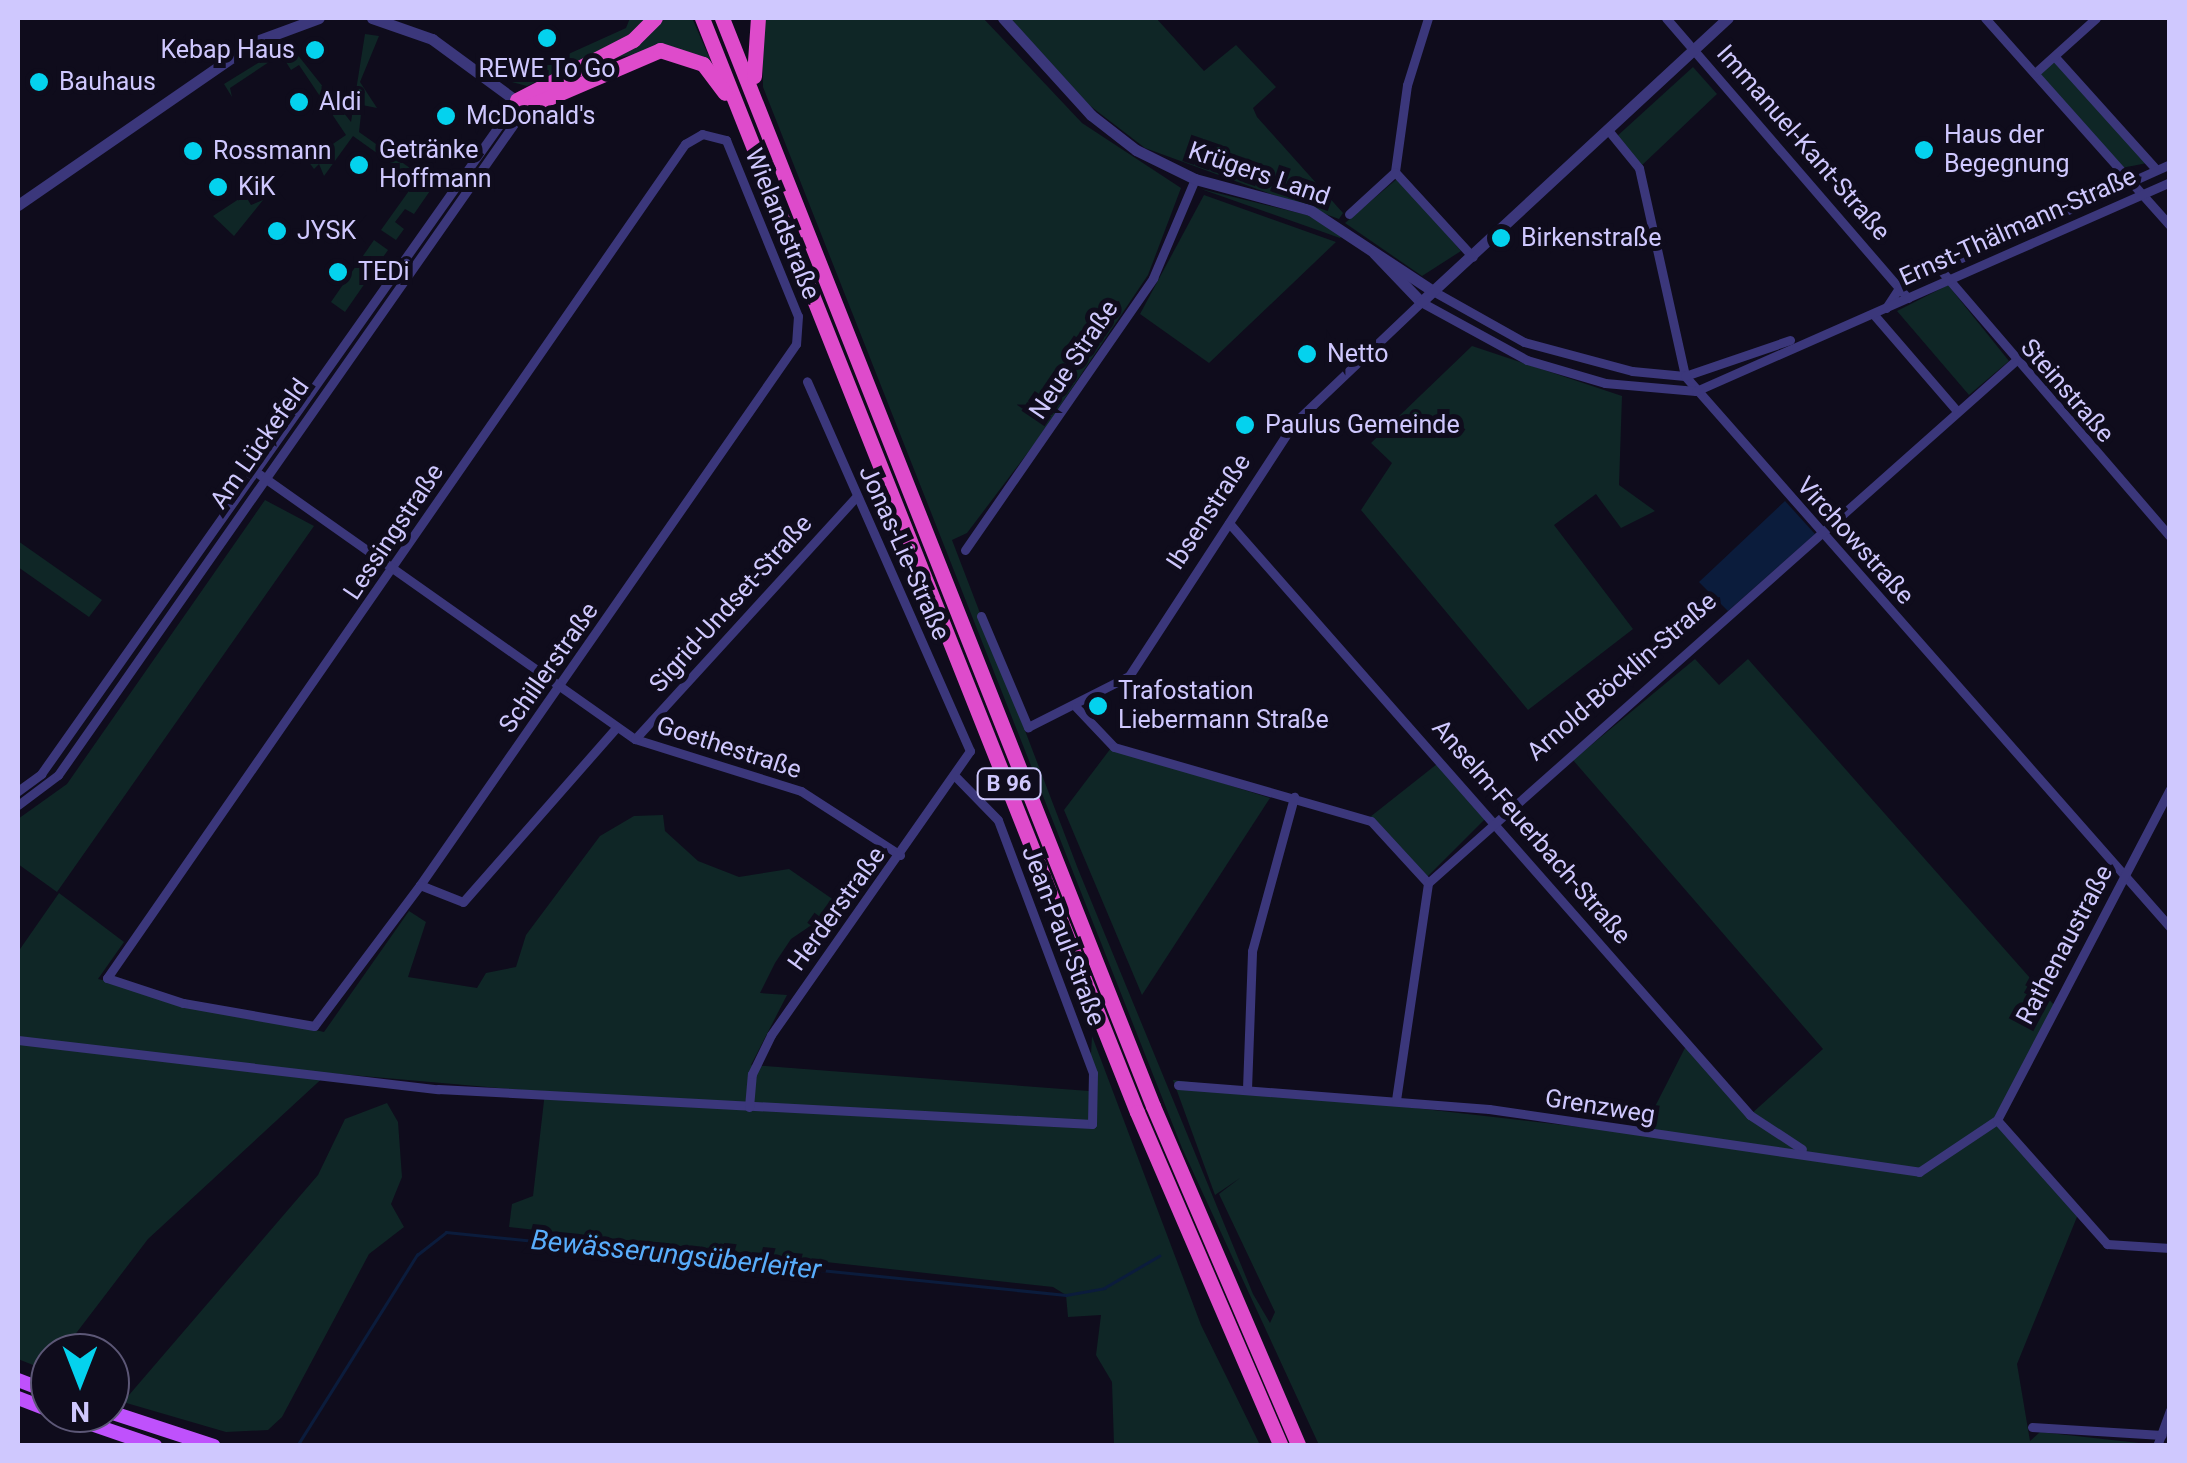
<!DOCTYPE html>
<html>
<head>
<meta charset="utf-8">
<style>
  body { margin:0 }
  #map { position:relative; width:2187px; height:1463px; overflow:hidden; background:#0f0c1c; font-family:Roboto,sans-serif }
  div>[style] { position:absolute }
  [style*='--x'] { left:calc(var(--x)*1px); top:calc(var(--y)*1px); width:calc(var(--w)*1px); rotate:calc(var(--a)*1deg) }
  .green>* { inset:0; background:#0f2626 }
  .water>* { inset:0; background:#0b1c3c }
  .stream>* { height:2.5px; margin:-1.25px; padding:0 1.25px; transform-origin:1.25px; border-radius:1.25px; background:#0b1c3c }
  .minor>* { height:9px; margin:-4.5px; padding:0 4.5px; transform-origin:4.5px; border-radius:4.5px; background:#3b377b }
  .tertiary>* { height:11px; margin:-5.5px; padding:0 5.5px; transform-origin:5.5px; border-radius:5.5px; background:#3b377b }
  .primary>* { height:14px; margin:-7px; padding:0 7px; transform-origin:7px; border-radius:7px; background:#bf51fc }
  .trunk>* { height:15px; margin:-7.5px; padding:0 7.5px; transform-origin:7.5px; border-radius:7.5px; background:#de4bcb }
  .dots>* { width:28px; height:28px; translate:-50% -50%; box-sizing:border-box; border:5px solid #0f0c1c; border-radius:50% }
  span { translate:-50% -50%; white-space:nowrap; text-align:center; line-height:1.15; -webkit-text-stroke:10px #0f0c1c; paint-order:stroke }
  .shield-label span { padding:2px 8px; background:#0f0c1c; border:2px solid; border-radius:8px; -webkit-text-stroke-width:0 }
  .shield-label { font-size:22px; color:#cfc8fe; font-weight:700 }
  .poi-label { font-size:25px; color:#cfc8fe }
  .right { translate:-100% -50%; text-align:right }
  .left { translate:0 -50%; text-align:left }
  .street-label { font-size:25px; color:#cfc8fe }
  .water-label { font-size:28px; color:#58adfc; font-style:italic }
  .frame { position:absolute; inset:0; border:20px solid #cfc8fe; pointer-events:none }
  .north { position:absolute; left:30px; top:1333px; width:100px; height:100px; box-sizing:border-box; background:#0f0c1c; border:2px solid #5c5776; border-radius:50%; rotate:180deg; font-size:28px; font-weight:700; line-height:40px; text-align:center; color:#cfc8fe }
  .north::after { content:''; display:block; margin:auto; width:35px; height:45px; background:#04d2ee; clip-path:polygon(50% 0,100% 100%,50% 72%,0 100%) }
</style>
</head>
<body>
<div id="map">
  <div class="green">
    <i style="clip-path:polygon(630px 18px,651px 18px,626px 39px,527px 86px,500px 79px,508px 67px,522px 75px,626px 28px)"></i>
    <i style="clip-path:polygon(664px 18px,692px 18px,714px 68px,675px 47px,615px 58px)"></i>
    <i style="clip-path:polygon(763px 18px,983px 18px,1082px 123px,1181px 188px,1148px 275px,1035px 443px,967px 533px,952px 540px,1078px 869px,1253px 1294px,1270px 1323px,1275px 1312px,1219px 1194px,1240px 1178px,1215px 1195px,1173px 1080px,1641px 1134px,1687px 1044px,1750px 1115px,1823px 1049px,1573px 760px,1695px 659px,1719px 685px,1748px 659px,2054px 1005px,1998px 1120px,2079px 1212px,2017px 1364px,2030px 1441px,2040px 1432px,2157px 1445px,1319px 1445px,1182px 1148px,763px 87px)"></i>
    <i style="clip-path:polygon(1010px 18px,1156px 18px,1204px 71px,1236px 45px,1276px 87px,1253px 108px,1257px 117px,1343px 213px,1339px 219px,1145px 148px,1089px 105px)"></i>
    <i style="clip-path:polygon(365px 34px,379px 36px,360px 82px,377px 108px,362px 105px,359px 132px,434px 185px,414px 214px,405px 209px,395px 222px,404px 229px,396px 240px,381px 230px,416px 181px,353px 136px,324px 176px,319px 164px,314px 169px,308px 161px,346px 135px,299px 65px,291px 70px,281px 54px,230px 88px,232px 97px,224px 84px,289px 44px,351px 122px)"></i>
    <i style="clip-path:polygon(2054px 58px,2147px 163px,2122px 168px,2037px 74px)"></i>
    <i style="clip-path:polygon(1693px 67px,1717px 94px,1639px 168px,1615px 138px)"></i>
    <i style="clip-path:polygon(1398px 178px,1461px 251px,1422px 276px,1345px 223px)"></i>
    <i style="clip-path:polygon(1201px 189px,1307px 215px,1344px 235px,1340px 238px)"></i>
    <i style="clip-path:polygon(245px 195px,251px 205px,263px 200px,234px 236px,213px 216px)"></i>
    <i style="clip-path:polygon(1204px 195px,1336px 242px,1209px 363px,1140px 314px)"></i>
    <i style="clip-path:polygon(374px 240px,388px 250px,345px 312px,331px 302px)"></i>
    <i style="clip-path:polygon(1948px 285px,2009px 361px,1969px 395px,1897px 311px)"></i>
    <i style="clip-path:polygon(1472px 346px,1622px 396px,1619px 485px,1655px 511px,1621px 528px,1596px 494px,1554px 525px,1633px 629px,1528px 710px,1361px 510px,1392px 463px,1371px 443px)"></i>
    <i style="clip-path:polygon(265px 500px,314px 526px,57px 892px,18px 864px,18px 819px,67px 784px)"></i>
    <i style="clip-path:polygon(18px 541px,102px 600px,89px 617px,18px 567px)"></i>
    <i style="clip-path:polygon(1111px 748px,1270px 798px,1142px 995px,1064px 810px)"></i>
    <i style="clip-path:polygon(1437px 764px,1485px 819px,1426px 878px,1370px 817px)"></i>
    <i style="clip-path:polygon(663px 815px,665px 831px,698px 861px,739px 877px,789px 869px,841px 905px,791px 939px,775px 963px,760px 993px,787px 995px,751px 1065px,1089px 1091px,1092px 1036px,1201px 1325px,1260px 1445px,1114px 1445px,1112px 1382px,1096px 1355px,1101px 1315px,1068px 1317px,1066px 1295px,1053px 1287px,509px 1227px,512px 1204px,533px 1196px,545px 1092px,328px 1073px,148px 1239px,61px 1353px,50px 1353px,48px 1371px,18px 1359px,18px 952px,59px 893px,124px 942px,98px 979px,324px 1032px,409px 911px,426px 922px,408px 977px,477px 988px,486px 973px,516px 967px,526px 935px,600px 836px,634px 816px)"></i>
    <i style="clip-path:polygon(387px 1103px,398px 1122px,402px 1177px,391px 1204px,404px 1227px,369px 1254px,282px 1417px,268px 1430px,226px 1432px,123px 1402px,318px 1175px,345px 1119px)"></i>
  </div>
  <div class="water">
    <i style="clip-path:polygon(1785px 501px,1815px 534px,1728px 611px,1699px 582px)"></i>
  </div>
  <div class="stream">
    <i style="--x:297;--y:1446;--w:226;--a:-57.9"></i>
    <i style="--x:417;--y:1255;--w:37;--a:-38"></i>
    <i style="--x:446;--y:1232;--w:623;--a:5.8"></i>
    <i style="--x:1066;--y:1295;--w:39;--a:-10"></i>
    <i style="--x:1104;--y:1288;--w:64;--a:-30.2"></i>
  </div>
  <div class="minor">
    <i style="--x:1428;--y:18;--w:70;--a:107.4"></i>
    <i style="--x:1407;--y:85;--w:88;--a:97.9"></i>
    <i style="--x:1395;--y:172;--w:115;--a:47.5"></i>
    <i style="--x:1666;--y:18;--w:370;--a:49.2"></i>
    <i style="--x:1985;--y:18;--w:278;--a:48.3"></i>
    <i style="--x:2055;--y:57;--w:149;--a:48"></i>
    <i style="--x:2035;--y:73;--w:82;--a:-42"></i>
    <i style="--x:1608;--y:130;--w:49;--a:50.8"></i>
    <i style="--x:1639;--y:168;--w:213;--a:77.5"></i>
    <i style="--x:1685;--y:376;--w:734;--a:48.65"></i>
    <i style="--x:702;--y:134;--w:25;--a:14"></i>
    <i style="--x:726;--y:140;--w:190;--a:67.8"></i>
    <i style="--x:798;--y:316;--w:28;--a:94"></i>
    <i style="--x:796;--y:344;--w:659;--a:124.8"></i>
    <i style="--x:420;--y:885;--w:176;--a:126.9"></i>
    <i style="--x:314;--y:1026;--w:133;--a:-170"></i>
    <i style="--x:183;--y:1003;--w:80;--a:-161.8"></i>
    <i style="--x:107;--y:978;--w:1015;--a:-55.28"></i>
    <i style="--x:685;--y:144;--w:20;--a:-30"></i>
    <i style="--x:1349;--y:214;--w:62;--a:-42.4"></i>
    <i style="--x:1939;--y:268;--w:355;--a:49.3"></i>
    <i style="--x:1433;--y:291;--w:104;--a:29.3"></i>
    <i style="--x:1524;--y:342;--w:112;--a:15"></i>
    <i style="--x:1632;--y:371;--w:53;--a:5.4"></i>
    <i style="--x:1685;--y:376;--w:111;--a:-18.9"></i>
    <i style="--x:1886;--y:308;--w:27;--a:-57"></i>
    <i style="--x:1901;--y:285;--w:295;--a:-24.2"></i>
    <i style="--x:1875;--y:316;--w:125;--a:49.2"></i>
    <i style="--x:259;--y:474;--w:460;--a:35.2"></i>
    <i style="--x:635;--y:739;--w:174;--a:17.4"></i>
    <i style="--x:801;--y:791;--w:118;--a:32.9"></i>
    <i style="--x:1229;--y:523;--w:789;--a:48.65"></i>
    <i style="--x:1750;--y:1115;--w:62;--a:33.2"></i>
    <i style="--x:965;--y:550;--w:331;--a:-55.3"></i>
    <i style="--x:1153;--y:278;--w:108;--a:-67"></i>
    <i style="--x:981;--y:616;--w:121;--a:67.1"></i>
    <i style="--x:1028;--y:727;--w:113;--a:-26.8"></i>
    <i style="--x:1129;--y:676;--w:301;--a:-56.9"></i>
    <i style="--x:1293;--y:424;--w:177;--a:-43.6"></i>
    <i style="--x:1421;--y:302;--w:121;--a:28.7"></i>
    <i style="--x:1527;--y:360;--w:81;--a:16.4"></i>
    <i style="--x:1605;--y:383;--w:91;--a:5"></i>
    <i style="--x:1696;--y:391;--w:518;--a:-23.79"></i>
    <i style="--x:1076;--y:707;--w:55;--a:46.5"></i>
    <i style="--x:1114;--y:747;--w:267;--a:16.1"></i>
    <i style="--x:1371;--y:821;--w:84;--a:47.4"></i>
    <i style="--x:635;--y:739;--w:328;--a:-47.6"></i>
    <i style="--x:18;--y:791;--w:29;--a:-36"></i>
    <i style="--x:41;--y:774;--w:825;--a:-54.77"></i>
    <i style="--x:18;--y:805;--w:50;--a:-36.9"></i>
    <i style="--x:58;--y:775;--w:814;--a:-55"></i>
    <i style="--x:420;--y:885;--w:46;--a:21.6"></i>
    <i style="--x:463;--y:902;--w:233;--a:-48.7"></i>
    <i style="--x:18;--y:1040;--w:423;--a:6.7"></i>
    <i style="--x:438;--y:1089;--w:655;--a:3.06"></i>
    <i style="--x:1092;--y:1124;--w:51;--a:-88.9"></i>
    <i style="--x:1093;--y:1073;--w:270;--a:-110.6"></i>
    <i style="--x:998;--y:820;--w:60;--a:-134.3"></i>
    <i style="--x:1178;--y:1085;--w:312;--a:4.4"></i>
    <i style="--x:1489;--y:1109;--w:435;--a:8.3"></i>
    <i style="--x:1919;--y:1172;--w:94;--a:-33.7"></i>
    <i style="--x:1997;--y:1120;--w:373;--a:-62.4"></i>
    <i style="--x:1247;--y:1089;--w:138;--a:-87.9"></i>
    <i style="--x:1252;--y:951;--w:160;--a:-74.7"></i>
    <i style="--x:1396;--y:1100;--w:219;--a:-81.6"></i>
    <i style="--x:1428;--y:883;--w:784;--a:-41.64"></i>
    <i style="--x:749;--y:1107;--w:33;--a:-85"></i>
    <i style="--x:752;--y:1074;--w:43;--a:-64"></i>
    <i style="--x:771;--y:1035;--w:347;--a:-55"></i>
    <i style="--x:970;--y:751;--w:404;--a:-113.8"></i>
    <i style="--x:1997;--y:1120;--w:166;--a:48.4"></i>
    <i style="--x:2107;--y:1244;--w:63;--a:3.6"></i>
    <i style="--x:2032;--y:1427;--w:130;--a:3.5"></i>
    <i style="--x:2157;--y:1446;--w:38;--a:-70"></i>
  </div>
  <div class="tertiary">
    <i style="--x:372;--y:18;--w:64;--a:19.3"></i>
    <i style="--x:432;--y:39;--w:112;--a:36.3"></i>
    <i style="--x:1003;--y:18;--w:131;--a:47.8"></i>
    <i style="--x:1091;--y:115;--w:57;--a:37.9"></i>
    <i style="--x:1136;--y:150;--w:66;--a:26.2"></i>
    <i style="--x:1195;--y:179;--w:119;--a:15.1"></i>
    <i style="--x:1310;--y:210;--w:147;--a:33.4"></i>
    <i style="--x:18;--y:205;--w:287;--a:-34.6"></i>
    <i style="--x:254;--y:42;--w:69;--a:-20.3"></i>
    <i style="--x:1374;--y:253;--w:68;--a:46.2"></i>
    <i style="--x:1421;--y:302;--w:418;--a:-42.8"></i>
  </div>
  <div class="primary">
    <i style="--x:18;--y:1380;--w:34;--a:21"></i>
    <i style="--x:18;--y:1398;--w:34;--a:21"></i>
    <i style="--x:110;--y:1412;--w:109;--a:18.1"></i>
    <i style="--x:59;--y:1413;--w:102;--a:19"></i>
  </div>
  <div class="trunk">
    <i style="--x:702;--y:18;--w:1177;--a:68.32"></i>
    <i style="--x:1137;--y:1112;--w:364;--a:66.7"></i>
    <i style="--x:722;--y:18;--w:1170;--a:68.39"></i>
    <i style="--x:1153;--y:1106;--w:370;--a:66.8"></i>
    <i style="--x:754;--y:76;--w:58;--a:-86.1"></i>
    <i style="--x:517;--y:100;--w:131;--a:-27.3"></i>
    <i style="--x:633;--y:40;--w:31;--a:-45"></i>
    <i style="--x:525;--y:108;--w:147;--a:-23.2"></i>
    <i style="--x:660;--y:50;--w:45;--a:18"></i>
    <i style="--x:703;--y:64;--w:36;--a:53"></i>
  </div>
  <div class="dots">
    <i style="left:547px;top:38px;background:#04d2ee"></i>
    <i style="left:315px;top:50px;background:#04d2ee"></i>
    <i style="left:39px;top:82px;background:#04d2ee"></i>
    <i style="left:299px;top:102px;background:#04d2ee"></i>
    <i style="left:446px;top:116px;background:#04d2ee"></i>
    <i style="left:1924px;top:150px;background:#04d2ee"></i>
    <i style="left:193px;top:151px;background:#04d2ee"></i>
    <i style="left:359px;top:165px;background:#04d2ee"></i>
    <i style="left:218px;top:187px;background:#04d2ee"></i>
    <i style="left:277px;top:231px;background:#04d2ee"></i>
    <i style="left:1501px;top:238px;background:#04d2ee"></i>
    <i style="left:338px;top:272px;background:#04d2ee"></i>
    <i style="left:1307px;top:354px;background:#04d2ee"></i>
    <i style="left:1245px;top:425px;background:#04d2ee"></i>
    <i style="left:1098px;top:706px;background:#04d2ee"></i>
  </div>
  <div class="shield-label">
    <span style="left:1009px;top:784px">B 96</span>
  </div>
  <div class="poi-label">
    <span class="right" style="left:295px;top:50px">Kebap Haus</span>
    <span style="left:547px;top:69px">REWE To Go</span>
    <span class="left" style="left:59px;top:82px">Bauhaus</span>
    <span class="left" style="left:319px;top:102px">Aldi</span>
    <span class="left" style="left:466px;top:116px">McDonald's</span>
    <span class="left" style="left:1944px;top:150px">Haus der<br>Begegnung</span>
    <span class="left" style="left:213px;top:151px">Rossmann</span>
    <span class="left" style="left:379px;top:165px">Getränke<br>Hoffmann</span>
    <span class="left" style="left:238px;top:187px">KiK</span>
    <span class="left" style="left:297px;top:231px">JYSK</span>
    <span class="left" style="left:1521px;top:238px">Birkenstraße</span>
    <span class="left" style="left:358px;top:272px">TEDi</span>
    <span class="left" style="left:1327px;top:354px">Netto</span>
    <span class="left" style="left:1265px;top:425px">Paulus Gemeinde</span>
    <span class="left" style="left:1118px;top:706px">Trafostation<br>Liebermann Straße</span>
  </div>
  <div class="street-label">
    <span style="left:1803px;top:143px;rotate:49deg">Immanuel-Kant-Straße</span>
    <span style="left:1259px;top:174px;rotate:19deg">Krügers Land</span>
    <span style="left:782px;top:224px;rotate:68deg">Wielandstraße</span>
    <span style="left:2018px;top:227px;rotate:-24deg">Ernst-Thälmann-Straße</span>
    <span style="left:1074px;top:360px;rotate:-56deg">Neue Straße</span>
    <span style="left:2067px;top:391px;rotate:49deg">Steinstraße</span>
    <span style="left:260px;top:444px;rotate:-55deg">Am Lückefeld</span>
    <span style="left:1209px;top:512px;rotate:-57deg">Ibsenstraße</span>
    <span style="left:394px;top:532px;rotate:-56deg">Lessingstraße</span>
    <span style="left:1855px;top:541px;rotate:48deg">Virchowstraße</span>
    <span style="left:904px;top:553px;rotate:66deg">Jonas-Lie-Straße</span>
    <span style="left:731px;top:604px;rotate:-48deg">Sigrid-Undset-Straße</span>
    <span style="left:549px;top:668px;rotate:-55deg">Schillerstraße</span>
    <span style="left:1622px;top:677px;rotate:-41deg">Arnold-Böcklin-Straße</span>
    <span style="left:729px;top:748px;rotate:18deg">Goethestraße</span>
    <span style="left:1531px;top:832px;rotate:49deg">Anselm-Feuerbach-Straße</span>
    <span style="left:837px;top:909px;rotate:-54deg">Herderstraße</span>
    <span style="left:1063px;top:936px;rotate:69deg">Jean-Paul-Straße</span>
    <span style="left:2065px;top:945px;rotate:-62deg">Rathenaustraße</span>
    <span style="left:1600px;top:1107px;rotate:9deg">Grenzweg</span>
  </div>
  <div class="water-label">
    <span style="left:676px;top:1255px;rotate:6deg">Bewässerungsüberleiter</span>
  </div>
  <div class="frame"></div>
  <div class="north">N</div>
</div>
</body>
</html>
